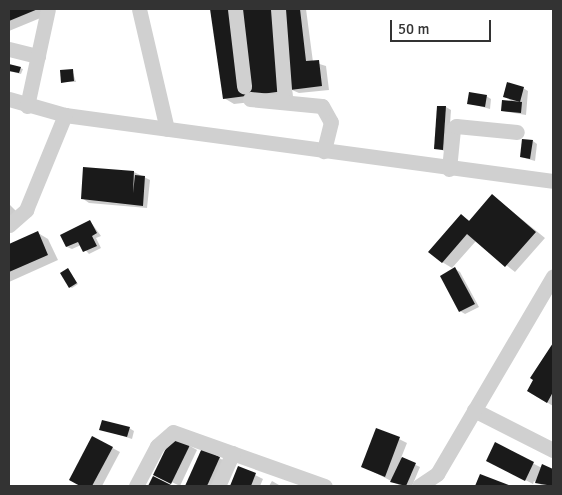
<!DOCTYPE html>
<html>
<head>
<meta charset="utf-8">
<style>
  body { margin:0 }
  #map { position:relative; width:562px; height:495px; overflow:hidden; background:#fff; font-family:Signika,sans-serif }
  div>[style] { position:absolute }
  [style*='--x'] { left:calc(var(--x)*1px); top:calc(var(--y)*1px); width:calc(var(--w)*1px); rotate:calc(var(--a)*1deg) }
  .shadow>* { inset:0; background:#0003 }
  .building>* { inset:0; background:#1a1a1a }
  .minor>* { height:15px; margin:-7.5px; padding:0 7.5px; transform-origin:7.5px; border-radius:7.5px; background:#d0d0d0 }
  span { translate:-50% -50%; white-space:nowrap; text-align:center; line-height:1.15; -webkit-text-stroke:5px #fff; paint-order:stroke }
  .frame { position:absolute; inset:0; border:10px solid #333; pointer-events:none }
  .scale { position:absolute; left:390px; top:20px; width:101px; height:22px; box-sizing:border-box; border:2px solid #333; border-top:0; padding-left:6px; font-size:15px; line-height:18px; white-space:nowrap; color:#333; -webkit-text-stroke:4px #fff; paint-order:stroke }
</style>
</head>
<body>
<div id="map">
  <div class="shadow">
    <i style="clip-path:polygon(9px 9px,53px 9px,55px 12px,9px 31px)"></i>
    <i style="clip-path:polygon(211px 9px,306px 9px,313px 62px,326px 66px,329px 90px,299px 93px,292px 90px,293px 97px,234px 104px,224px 98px)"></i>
    <i style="clip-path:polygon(9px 65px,23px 69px,21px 74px,9px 71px)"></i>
    <i style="clip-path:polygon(72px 70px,76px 82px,63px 82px)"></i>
    <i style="clip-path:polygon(523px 88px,528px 91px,526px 115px,502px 111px,515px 103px,505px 97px)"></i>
    <i style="clip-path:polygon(486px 96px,491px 99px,490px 109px,468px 103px)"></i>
    <i style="clip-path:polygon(446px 107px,451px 110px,448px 152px,435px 148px)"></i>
    <i style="clip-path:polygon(533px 141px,537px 144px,535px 161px,521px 157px)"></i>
    <i style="clip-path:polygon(134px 172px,150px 180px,147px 208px,89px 203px,82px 198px)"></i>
    <i style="clip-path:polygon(492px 195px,545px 238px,515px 272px,476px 241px,452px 268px,442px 262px,461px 215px,470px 221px)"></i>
    <i style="clip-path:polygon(9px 204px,20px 215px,9px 227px)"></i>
    <i style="clip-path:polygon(90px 221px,101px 236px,96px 238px,101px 248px,89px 254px,81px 245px,72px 249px,67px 247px,62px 235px)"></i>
    <i style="clip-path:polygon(38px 233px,48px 239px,58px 260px,9px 282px,9px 246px)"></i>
    <i style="clip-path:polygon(68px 269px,78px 284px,72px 288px,70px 287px)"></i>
    <i style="clip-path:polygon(455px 269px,460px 272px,479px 307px,465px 314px,460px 311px)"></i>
    <i style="clip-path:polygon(553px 345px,553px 406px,528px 391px,535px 379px,532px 377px)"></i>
    <i style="clip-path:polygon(129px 428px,134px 431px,132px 439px,101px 429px)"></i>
    <i style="clip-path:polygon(92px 437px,120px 452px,102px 486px,82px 486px,70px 480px)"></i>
    <i style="clip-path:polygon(399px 439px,407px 443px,401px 458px,420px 467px,412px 486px,401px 486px,362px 466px)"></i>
    <i style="clip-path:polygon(495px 444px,542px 468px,553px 471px,553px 486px,543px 486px,534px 481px,533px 484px,495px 464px)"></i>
    <i style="clip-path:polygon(190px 446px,197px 450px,180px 486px,155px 474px)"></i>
    <i style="clip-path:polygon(203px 450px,227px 462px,216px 486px,186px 486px)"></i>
    <i style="clip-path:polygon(239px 467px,263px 479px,260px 486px,230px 486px)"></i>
    <i style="clip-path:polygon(272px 481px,279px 485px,281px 486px,269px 486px)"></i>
  </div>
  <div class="building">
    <i style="clip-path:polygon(9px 9px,38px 9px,9px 21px)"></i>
    <i style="clip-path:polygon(210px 9px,272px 9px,284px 91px,223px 99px)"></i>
    <i style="clip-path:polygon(280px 9px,300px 9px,306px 61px,319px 60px,322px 86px,290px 90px)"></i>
    <i style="clip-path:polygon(9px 64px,21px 67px,19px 73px,9px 71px)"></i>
    <i style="clip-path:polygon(73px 69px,74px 81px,61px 83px,60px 70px)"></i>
    <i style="clip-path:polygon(507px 82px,524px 87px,520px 102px,503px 97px)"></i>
    <i style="clip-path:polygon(469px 92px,487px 95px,485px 107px,467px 104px)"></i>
    <i style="clip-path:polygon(502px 100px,522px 102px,521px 113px,501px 111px)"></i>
    <i style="clip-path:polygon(437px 106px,446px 106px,443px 150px,434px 149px)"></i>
    <i style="clip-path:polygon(522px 139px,533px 140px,530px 159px,520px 157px)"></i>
    <i style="clip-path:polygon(83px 167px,134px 171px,133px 193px,135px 175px,145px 176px,143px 206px,81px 199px)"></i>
    <i style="clip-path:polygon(492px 194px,536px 232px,505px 267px,467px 234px,442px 263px,428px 252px,461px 214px,469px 221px)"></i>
    <i style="clip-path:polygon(90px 220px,97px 233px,92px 236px,97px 246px,83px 252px,78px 242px,66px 247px,60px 235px)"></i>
    <i style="clip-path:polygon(38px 231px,48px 255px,9px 272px,9px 244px)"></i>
    <i style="clip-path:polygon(455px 267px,475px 304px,459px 312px,440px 276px)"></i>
    <i style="clip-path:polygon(68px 268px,77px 283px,69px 288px,60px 273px)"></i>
    <i style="clip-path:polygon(553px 343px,553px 392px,547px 403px,527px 391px,533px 380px,530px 378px)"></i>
    <i style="clip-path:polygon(102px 420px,130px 427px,127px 437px,99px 430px)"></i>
    <i style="clip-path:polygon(376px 428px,400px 437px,385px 477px,361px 467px)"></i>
    <i style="clip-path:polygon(92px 436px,113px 447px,92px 486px,80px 486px,69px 480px)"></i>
    <i style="clip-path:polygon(172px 436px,190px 445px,171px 484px,153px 475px)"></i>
    <i style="clip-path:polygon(495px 442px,534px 462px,525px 481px,486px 461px)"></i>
    <i style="clip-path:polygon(202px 448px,220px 457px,207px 486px,185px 486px)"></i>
    <i style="clip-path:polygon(402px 457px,416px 463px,406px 486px,390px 482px)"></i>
    <i style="clip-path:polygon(542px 464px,553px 469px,553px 486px,535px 483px)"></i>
    <i style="clip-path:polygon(238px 466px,256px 473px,251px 486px,230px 486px)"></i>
    <i style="clip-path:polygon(480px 474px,511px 486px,475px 486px)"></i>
    <i style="clip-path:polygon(153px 476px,173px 486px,148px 486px)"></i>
  </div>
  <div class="minor">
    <i style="--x:139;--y:9;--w:123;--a:76.9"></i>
    <i style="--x:235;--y:9;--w:78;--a:83.3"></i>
    <i style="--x:278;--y:9;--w:93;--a:85.7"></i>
    <i style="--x:9;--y:49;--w:30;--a:14"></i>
    <i style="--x:9;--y:99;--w:58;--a:15.9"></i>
    <i style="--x:65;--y:115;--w:492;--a:7.7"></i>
    <i style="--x:250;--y:99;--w:72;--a:5.6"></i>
    <i style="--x:322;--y:106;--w:18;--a:61"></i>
    <i style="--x:331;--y:122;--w:30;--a:104"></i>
    <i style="--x:27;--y:106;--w:99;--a:-77.8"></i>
    <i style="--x:449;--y:169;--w:40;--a:-84.3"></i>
    <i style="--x:453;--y:129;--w:4;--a:-45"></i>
    <i style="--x:456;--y:126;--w:61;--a:5.6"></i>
    <i style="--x:9;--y:225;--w:23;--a:-41"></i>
    <i style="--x:26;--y:210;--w:103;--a:-67.7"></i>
    <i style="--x:474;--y:410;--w:89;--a:26.9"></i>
    <i style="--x:136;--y:486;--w:45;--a:-62.3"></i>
    <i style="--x:157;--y:446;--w:21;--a:-41"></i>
    <i style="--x:173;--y:432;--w:161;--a:19.6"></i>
    <i style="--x:218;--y:486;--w:36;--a:-66"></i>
    <i style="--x:419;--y:486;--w:22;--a:-34"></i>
    <i style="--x:437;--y:474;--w:229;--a:-59.6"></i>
  </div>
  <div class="frame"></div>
  <div class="scale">50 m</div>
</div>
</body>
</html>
